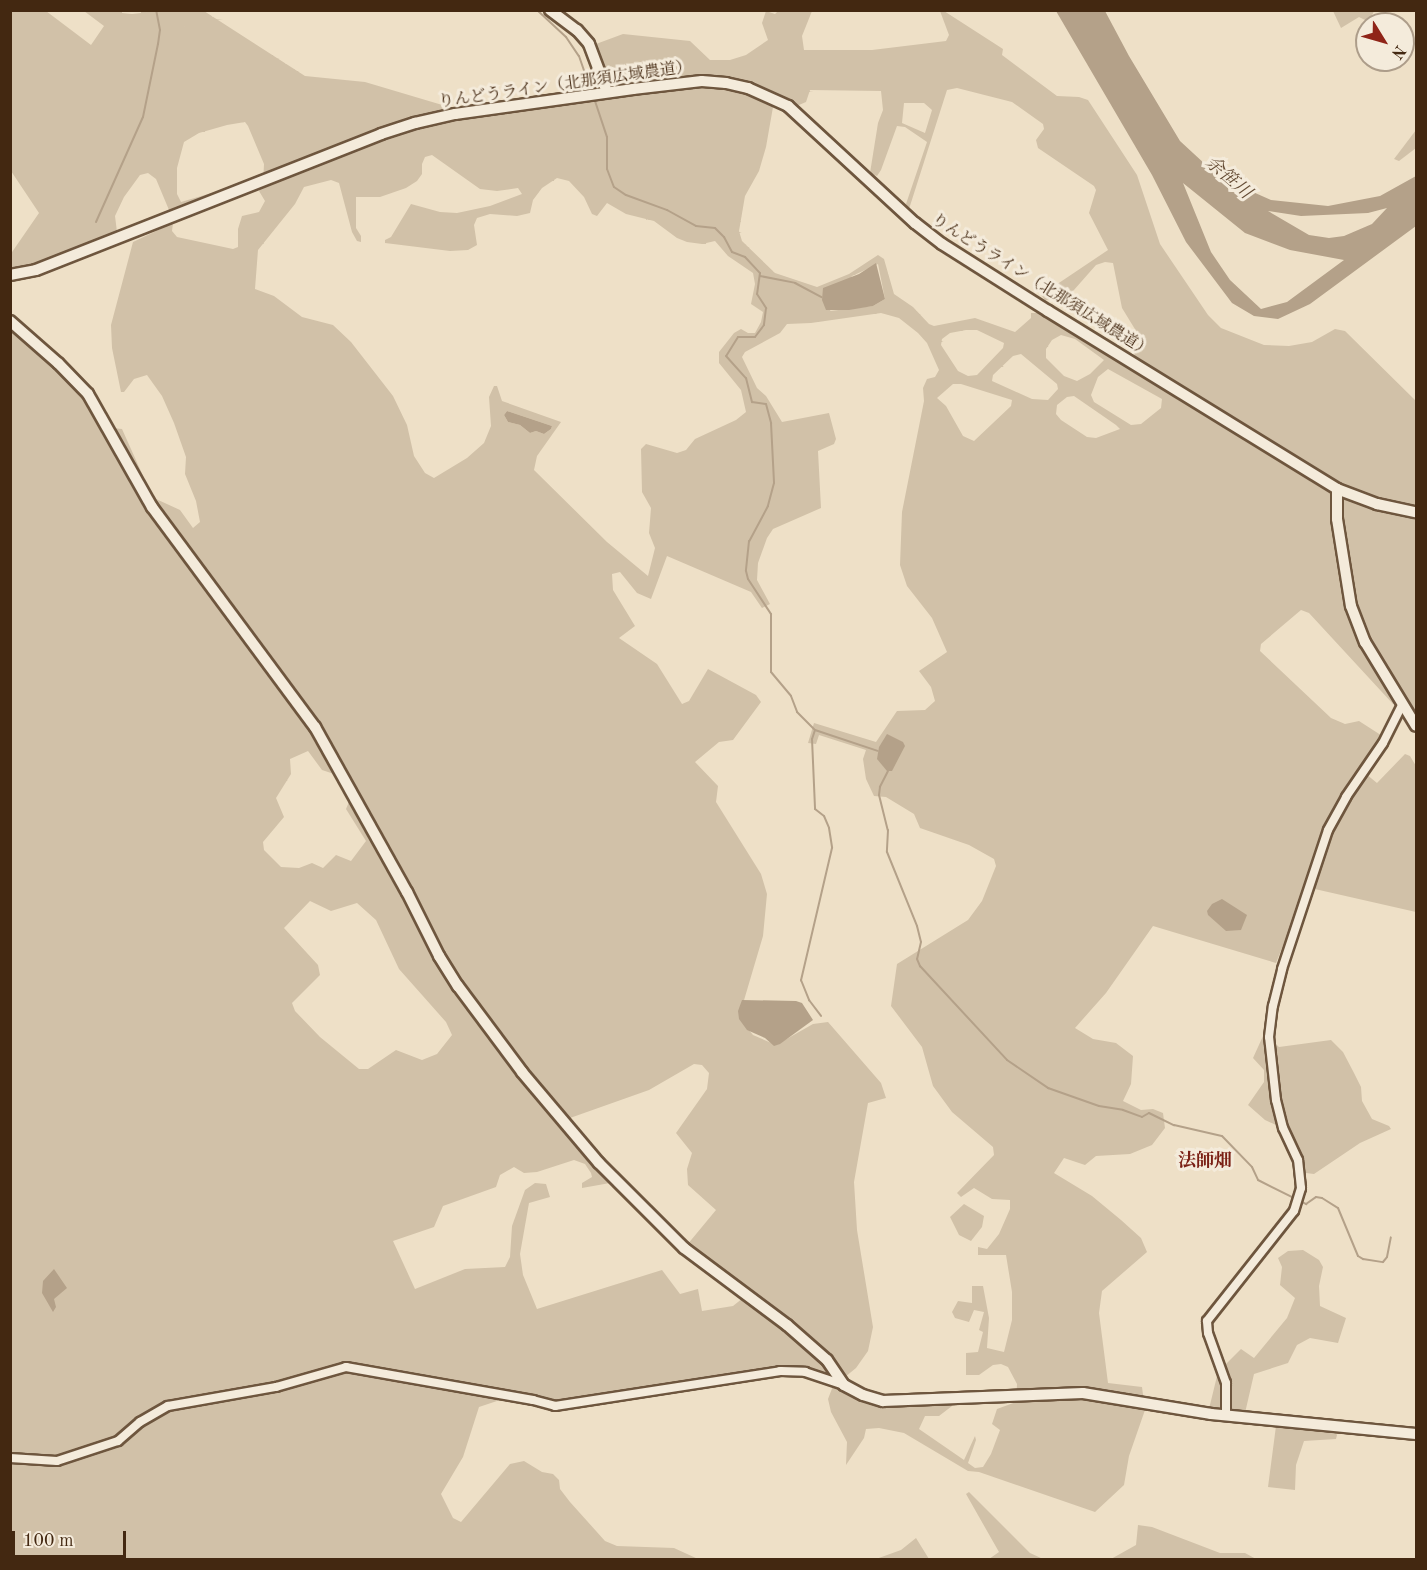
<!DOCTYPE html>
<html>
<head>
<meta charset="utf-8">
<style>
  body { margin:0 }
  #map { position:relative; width:1427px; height:1570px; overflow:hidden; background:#eee0c7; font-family:"Old Standard TT","Noto Serif JP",serif }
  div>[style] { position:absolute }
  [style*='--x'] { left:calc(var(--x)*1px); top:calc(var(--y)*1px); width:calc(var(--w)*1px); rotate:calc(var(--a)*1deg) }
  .green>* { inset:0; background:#d1c1a8 }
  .water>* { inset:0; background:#b4a189 }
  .stream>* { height:2px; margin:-1px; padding:0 1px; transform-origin:1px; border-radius:1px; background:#b4a189 }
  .roads { filter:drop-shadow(2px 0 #6e563e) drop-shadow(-2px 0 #6e563e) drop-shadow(0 2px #6e563e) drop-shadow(0 -2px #6e563e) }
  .minor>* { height:8px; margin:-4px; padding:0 4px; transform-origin:4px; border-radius:4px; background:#f4ebdb }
  .tertiary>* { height:10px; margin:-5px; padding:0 5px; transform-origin:5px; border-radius:5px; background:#f4ebdb }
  span { translate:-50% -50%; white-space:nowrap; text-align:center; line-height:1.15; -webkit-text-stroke:6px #f4ebdb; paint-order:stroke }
  .street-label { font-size:16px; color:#432811 }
  .water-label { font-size:18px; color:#654c35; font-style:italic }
  .neighbourhood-label { font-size:18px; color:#7a1f14; font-weight:700 }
  .frame { position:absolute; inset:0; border:12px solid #432811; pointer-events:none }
  .north { position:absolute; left:1355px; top:12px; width:60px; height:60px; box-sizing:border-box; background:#f4ebdb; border:2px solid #ad9d8a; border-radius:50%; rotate:127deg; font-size:16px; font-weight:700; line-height:24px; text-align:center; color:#432811 }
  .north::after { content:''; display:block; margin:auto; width:21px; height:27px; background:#8f2418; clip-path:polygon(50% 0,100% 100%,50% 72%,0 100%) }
  .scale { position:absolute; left:12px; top:1531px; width:114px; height:27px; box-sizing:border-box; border:3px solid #432811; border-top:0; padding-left:8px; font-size:18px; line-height:21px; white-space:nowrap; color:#432811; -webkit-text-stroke:4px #f4ebdb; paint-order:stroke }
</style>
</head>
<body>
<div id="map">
  <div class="green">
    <i style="clip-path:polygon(evenodd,141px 10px,204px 11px,305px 76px,365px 82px,449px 107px,462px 115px,627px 85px,610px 80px,596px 44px,623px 34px,690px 41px,710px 60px,730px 60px,746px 55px,768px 40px,762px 23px,766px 11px,775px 14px,778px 11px,812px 11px,802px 36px,804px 50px,872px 50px,946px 41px,949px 35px,940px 11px,944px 11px,1003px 49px,1002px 55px,1057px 96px,1079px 97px,1088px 100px,1137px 175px,1160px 244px,1208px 315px,1221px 328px,1264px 345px,1289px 346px,1312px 342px,1335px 329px,1345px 331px,1416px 401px,1416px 724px,1403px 704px,1393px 704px,1309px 613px,1301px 610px,1261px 644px,1260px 651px,1331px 718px,1345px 724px,1359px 721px,1387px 739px,1366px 774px,1377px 783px,1405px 754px,1410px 756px,1416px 766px,1416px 912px,1306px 887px,1276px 963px,1153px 926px,1106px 993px,1075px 1028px,1093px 1039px,1116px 1043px,1133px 1056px,1131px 1084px,1123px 1101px,1141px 1110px,1153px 1109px,1163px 1113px,1165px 1128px,1152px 1145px,1130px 1154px,1096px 1156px,1085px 1165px,1064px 1158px,1054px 1173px,1092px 1196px,1121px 1220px,1141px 1238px,1147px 1252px,1102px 1291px,1099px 1313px,1108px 1383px,1142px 1387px,1145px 1410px,1129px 1456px,1124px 1485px,1095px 1512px,979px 1472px,968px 1471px,904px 1433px,879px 1428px,866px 1429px,864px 1438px,846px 1465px,847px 1442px,831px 1412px,828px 1399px,833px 1386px,865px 1400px,885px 1404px,903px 1406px,953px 1402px,952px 1406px,939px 1416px,925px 1416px,919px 1429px,964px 1460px,975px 1436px,976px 1440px,968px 1463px,975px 1468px,983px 1467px,991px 1454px,1000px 1430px,992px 1424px,997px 1409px,1016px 1402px,1017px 1384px,1008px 1367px,1001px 1364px,993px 1365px,979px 1375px,966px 1375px,966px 1353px,978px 1352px,983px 1332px,979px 1330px,984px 1312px,974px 1310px,969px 1322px,955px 1318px,952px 1312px,958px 1301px,972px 1303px,972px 1286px,983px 1286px,989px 1318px,987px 1348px,1004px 1352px,1012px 1320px,1012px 1292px,1006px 1255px,978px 1255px,978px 1247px,987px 1249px,999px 1234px,1010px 1209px,1010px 1200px,992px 1199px,974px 1188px,961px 1197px,957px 1193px,994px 1155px,993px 1147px,952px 1112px,933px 1086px,922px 1047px,891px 1006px,897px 964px,968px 920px,982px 901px,996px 866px,994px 859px,969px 845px,920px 828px,914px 814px,886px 797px,874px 796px,866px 779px,863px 759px,866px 750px,819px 735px,816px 744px,808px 743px,814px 723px,876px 742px,897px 711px,925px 710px,935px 701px,931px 687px,919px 671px,947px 652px,932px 618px,907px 586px,900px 565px,902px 512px,924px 401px,923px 388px,927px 379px,935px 377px,939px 370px,927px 343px,918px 333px,899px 318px,881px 313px,811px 323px,787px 324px,780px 333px,745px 352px,742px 357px,757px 388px,766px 396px,782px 422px,829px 413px,836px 439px,834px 444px,818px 451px,821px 508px,773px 529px,767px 538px,758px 563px,757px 580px,770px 604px,762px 608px,751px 592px,667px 556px,651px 599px,637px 593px,620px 572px,612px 574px,613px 590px,635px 626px,619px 638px,657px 664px,682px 704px,689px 701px,708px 669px,756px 695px,761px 702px,733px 740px,719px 742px,695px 762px,718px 786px,716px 802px,761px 874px,767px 894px,763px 936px,742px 1007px,741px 1020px,753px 1035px,776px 1045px,813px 1024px,828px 1022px,881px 1083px,886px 1098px,868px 1103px,854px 1182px,857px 1230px,873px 1327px,868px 1351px,856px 1368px,845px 1377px,829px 1378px,794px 1367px,551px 1403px,500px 1400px,479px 1407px,463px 1457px,441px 1494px,453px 1518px,461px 1522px,510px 1464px,524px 1461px,542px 1472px,553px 1474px,559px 1480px,560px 1489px,570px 1502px,605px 1541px,617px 1546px,674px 1548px,698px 1559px,11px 1559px,11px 313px,95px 394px,112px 428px,122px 429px,148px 487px,156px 499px,180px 510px,193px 528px,200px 522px,196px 501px,185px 474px,186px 457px,174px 423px,162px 396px,147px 375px,134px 379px,124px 392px,121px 392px,112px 348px,111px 325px,133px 242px,173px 223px,172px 231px,177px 237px,233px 249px,238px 247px,238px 229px,242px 216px,259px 212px,265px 201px,259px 191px,263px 184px,264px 164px,248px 126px,245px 122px,227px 125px,199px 133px,184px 142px,177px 168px,177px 194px,181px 202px,215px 192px,169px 210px,156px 179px,148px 173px,140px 175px,124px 197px,115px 216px,117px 232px,26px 269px,11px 270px,10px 255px,39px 213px,11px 171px,11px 11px,46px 11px,91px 45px,104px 26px,84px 11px,122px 11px,122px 13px,132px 14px,141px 13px,141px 10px,957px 88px,1012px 102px,1043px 124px,1044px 129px,1036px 140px,1038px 148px,1094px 186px,1096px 190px,1089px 213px,1108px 250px,1041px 295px,1045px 300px,1066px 299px,1096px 265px,1105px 262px,1113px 263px,1122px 308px,1141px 339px,1134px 352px,1135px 357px,1165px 380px,1170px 393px,1038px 313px,1031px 313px,1031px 318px,1015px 332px,975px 318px,934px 326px,929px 324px,913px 307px,894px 294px,884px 259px,878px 255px,849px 274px,817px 287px,775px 273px,742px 241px,739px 231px,745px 196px,759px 171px,766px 147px,773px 107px,778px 99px,799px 105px,806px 102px,810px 90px,881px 91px,883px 110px,878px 123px,870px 173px,877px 176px,881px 170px,897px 126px,905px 127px,927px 142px,906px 204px,909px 209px,947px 90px,957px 88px,141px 10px,904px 103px,924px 103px,932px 110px,925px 133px,902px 123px,904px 103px,141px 10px,432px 155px,480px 189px,497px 191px,518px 188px,522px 194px,490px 206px,457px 213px,440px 212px,411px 204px,391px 237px,385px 240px,385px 243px,450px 251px,468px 250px,477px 245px,474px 225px,477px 218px,490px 214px,517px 216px,530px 213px,533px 200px,542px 188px,557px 178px,569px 181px,584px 197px,592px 214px,597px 216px,607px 203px,626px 214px,654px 221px,677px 238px,687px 242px,702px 244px,715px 241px,728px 256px,753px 273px,755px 284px,751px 304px,763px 312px,761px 322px,755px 333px,748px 333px,741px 329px,734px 333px,719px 352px,719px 363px,741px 390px,746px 412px,736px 420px,695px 439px,686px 450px,677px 453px,646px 444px,641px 449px,642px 492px,651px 508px,649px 533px,655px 548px,648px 576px,607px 542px,534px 470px,537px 456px,561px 422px,502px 401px,497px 386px,494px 386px,489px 397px,491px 426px,484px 443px,467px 458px,434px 478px,425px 473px,414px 456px,407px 425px,393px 396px,351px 342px,333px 325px,302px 317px,274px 296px,255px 289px,258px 250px,295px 204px,304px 187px,331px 180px,339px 183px,352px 232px,357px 241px,361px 242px,361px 236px,356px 228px,356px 197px,380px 197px,406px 188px,417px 181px,422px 174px,422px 164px,425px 157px,432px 155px,141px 10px,878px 264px,885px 299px,873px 306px,830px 311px,852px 276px,878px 264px,141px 10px,966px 330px,977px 330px,1004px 343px,1003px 348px,977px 375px,968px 376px,958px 371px,941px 345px,942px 339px,950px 333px,966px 330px,141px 10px,1061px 335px,1075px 339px,1104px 360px,1090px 374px,1077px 381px,1064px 376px,1046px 358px,1046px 349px,1052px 340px,1061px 335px,141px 10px,1021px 354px,1057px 384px,1058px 389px,1048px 400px,1032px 399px,992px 381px,993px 375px,1013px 356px,1021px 354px,141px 10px,1108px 369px,1162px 399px,1161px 408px,1141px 424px,1131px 425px,1094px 402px,1091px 395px,1098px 377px,1108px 369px,141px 10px,953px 384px,961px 384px,1012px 400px,1011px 406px,974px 441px,963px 436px,946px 406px,937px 398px,953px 384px,141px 10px,1074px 396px,1116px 425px,1120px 429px,1096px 438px,1087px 437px,1061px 420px,1056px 414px,1057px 405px,1067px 397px,1074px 396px,141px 10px,507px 411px,552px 426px,551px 429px,544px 434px,536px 431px,530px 433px,520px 425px,508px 422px,504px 415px,507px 411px,141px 10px,308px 751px,322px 770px,337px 775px,351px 797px,346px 809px,366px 841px,351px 861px,336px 855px,323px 868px,312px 863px,299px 868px,281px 867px,264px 850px,263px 842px,284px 817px,276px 798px,291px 774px,290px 759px,308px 751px,141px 10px,310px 901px,331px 911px,357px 903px,376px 920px,399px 969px,446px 1022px,452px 1035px,437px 1054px,422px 1060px,396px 1050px,368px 1069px,359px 1069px,320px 1037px,295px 1011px,292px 1003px,320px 975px,318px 965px,284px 928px,310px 901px,141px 10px,694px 1064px,702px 1065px,709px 1073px,707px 1089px,676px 1133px,692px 1153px,687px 1169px,688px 1185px,716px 1210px,687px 1245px,743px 1298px,733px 1306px,702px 1311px,698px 1289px,680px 1294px,662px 1270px,537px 1309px,523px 1275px,520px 1254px,529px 1203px,550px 1197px,546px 1184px,535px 1183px,525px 1190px,512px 1226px,510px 1257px,505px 1267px,465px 1269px,415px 1289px,393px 1241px,434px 1227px,443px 1206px,496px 1187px,500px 1175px,514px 1167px,524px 1173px,537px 1172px,574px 1160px,585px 1164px,591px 1173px,592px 1177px,582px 1183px,582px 1188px,610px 1183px,612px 1181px,562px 1125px,570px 1118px,649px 1090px,694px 1064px)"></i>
    <i style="clip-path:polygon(1333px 11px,1374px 11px,1369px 22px,1359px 17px,1341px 28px)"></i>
    <i style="clip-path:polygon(1416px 130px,1416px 148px,1399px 161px,1394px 159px)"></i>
    <i style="clip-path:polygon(1263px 1036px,1267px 1036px,1279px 1047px,1331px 1040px,1343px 1052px,1354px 1073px,1361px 1087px,1362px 1101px,1372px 1119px,1389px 1126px,1391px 1129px,1360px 1143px,1314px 1174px,1306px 1173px,1285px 1129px,1265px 1120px,1248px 1105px,1264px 1082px,1264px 1070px,1253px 1058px)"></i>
    <i style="clip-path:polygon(964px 1204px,984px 1216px,982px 1227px,971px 1241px,959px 1235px,950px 1217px)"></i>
    <i style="clip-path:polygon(1303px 1250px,1319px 1260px,1323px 1267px,1319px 1286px,1320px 1306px,1346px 1318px,1338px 1343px,1310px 1338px,1297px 1345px,1288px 1363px,1254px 1374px,1245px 1413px,1209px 1409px,1218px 1372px,1241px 1349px,1254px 1358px,1287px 1318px,1295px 1298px,1280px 1285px,1282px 1267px,1278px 1258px,1288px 1251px)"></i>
    <i style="clip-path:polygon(1276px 1426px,1335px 1432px,1337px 1435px,1336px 1439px,1304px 1441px,1296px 1465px,1295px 1490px,1268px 1487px)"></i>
    <i style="clip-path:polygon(969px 1492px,1030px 1553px,1043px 1559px,989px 1559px,999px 1552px,966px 1494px)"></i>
    <i style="clip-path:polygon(1138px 1525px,1152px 1527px,1220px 1553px,1245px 1553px,1256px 1559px,1111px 1559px,1136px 1545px)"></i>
    <i style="clip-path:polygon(916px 1538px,929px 1559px,876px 1559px,901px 1550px)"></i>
  </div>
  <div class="water">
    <i style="clip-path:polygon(evenodd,1056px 11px,1105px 11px,1129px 56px,1180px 141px,1219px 177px,1271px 200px,1328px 206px,1380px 196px,1416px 176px,1416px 226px,1310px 304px,1278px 319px,1254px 316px,1232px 303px,1186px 242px,1152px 175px,1056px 11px,1183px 183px,1245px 233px,1290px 250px,1344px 260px,1287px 302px,1261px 309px,1230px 280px,1211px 252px,1183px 183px,1056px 11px,1387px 208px,1372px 224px,1344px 236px,1329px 238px,1309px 235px,1268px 211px,1301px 216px,1368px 213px,1387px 208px)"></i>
    <i style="clip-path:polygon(876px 263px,885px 299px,873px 306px,849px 310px,826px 310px,822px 300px,823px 288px,859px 274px)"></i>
    <i style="clip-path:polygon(507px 411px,552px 426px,551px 429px,544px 434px,536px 431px,530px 433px,520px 425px,508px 422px,504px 415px)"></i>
    <i style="clip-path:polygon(887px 734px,903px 742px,905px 746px,892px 771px,887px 771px,877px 759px,879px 747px)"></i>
    <i style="clip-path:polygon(1222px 899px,1247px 915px,1241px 930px,1226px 931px,1208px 915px,1207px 911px,1212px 904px)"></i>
    <i style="clip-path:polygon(742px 1000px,796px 1001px,802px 1003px,813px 1020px,780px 1044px,774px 1046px,765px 1038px,747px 1030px,739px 1019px,738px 1011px)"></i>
    <i style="clip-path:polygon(54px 1269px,67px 1288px,54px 1299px,56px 1307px,53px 1312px,42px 1293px,43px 1281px)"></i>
  </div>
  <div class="stream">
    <i style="--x:537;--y:10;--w:40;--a:43"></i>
    <i style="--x:566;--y:37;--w:23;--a:56"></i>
    <i style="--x:579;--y:56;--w:36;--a:71"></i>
    <i style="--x:594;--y:98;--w:41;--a:71.6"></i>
    <i style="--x:607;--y:137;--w:32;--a:90"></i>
    <i style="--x:607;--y:169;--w:19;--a:69"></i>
    <i style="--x:614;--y:187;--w:14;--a:34"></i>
    <i style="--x:626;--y:195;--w:44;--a:20.1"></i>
    <i style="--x:667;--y:210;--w:33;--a:29"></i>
    <i style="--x:696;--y:226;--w:19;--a:6"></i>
    <i style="--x:715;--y:228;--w:13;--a:45"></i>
    <i style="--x:724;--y:237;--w:17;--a:62"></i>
    <i style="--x:732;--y:252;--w:14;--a:21"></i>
    <i style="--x:745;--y:257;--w:22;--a:47"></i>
    <i style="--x:760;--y:273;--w:21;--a:98"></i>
    <i style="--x:757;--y:294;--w:17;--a:57"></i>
    <i style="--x:766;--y:308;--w:17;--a:97"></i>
    <i style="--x:764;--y:325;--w:15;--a:127"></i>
    <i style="--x:755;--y:337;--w:17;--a:180"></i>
    <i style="--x:738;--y:337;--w:22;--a:122"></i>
    <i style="--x:726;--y:356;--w:30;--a:48"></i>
    <i style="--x:746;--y:378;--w:25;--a:76"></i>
    <i style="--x:752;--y:402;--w:14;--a:8"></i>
    <i style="--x:766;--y:404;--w:20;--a:75"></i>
    <i style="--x:771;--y:423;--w:60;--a:87.1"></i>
    <i style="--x:774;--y:483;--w:24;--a:105"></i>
    <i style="--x:768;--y:506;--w:40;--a:118"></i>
    <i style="--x:749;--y:541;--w:30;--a:96"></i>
    <i style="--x:746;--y:571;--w:8;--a:76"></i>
    <i style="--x:748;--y:579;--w:42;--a:56.7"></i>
    <i style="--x:771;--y:614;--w:58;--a:90"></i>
    <i style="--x:771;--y:672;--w:31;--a:50"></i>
    <i style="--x:791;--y:696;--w:17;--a:69"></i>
    <i style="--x:797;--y:712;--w:25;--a:45"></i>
    <i style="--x:815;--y:730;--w:9;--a:108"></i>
    <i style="--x:812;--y:739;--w:70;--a:87.5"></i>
    <i style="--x:815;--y:809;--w:11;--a:38"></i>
    <i style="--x:824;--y:816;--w:13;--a:67"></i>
    <i style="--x:829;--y:828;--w:20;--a:81"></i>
    <i style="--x:832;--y:848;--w:136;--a:103.2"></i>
    <i style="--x:801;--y:980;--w:22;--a:68"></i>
    <i style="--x:809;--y:1000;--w:20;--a:53"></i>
    <i style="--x:96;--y:222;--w:115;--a:-65.9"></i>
    <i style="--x:143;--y:117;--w:75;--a:-78.4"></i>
    <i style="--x:158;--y:44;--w:14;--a:-82"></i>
    <i style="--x:160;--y:30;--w:20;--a:-101"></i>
    <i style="--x:760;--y:276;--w:36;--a:11"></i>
    <i style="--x:795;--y:283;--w:30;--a:28"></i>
    <i style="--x:815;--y:730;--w:66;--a:18.4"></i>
    <i style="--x:888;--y:771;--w:18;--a:117"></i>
    <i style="--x:880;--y:787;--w:8;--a:97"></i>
    <i style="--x:879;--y:795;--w:36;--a:76"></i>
    <i style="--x:888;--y:830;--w:22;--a:93"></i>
    <i style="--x:887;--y:852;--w:80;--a:67.9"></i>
    <i style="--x:917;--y:926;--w:16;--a:76"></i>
    <i style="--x:921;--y:942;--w:17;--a:103"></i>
    <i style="--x:917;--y:959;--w:8;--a:67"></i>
    <i style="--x:920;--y:966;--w:128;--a:47.2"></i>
    <i style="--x:1007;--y:1060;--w:50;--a:34.3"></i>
    <i style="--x:1048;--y:1088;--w:54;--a:19.4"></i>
    <i style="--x:1099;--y:1106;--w:24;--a:9"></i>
    <i style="--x:1123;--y:1110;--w:20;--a:20"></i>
    <i style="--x:1142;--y:1117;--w:8;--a:-30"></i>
    <i style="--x:1149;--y:1113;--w:28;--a:26"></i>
    <i style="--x:1174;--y:1125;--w:49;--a:12.9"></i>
    <i style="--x:1222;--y:1136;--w:43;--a:45.9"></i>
    <i style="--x:1252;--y:1167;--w:14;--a:65"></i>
    <i style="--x:1258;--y:1180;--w:54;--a:26.6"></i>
    <i style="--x:1306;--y:1204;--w:12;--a:-35"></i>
    <i style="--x:1316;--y:1197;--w:6;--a:9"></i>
    <i style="--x:1322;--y:1198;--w:19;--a:32"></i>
    <i style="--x:1338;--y:1208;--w:52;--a:67.4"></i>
    <i style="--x:1358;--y:1256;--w:6;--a:31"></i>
    <i style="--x:1363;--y:1259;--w:20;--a:9"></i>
    <i style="--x:1383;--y:1262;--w:6;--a:-51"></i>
    <i style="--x:1387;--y:1257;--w:20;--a:-79"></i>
  </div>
  <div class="roads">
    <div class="minor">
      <i style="--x:1226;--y:1415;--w:32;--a:-90"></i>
      <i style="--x:1226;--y:1383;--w:53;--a:-109.8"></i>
      <i style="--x:1208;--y:1333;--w:12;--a:-95"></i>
      <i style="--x:1207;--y:1321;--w:140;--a:-51.7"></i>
      <i style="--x:1294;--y:1211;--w:24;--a:-73"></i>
      <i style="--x:1301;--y:1188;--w:28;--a:-96"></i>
      <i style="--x:1298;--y:1160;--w:35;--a:-115"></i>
      <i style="--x:1283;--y:1128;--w:29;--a:-104"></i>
      <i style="--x:1276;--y:1100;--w:63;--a:-96.3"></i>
      <i style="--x:1269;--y:1037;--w:31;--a:-83"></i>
      <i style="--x:1273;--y:1006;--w:38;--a:-76"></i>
      <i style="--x:1282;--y:969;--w:146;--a:-71.7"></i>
      <i style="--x:1328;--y:830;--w:38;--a:-61"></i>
      <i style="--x:1346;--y:797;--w:65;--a:-55.6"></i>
      <i style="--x:1383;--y:743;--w:42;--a:-63.4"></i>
      <i style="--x:10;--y:1458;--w:47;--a:3.7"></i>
      <i style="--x:57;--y:1461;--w:64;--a:-18.2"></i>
      <i style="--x:118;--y:1441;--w:29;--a:-41"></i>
      <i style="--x:140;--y:1422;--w:32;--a:-30"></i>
      <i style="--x:168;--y:1406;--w:110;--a:-10"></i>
      <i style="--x:276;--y:1387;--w:73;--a:-15.9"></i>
      <i style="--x:346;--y:1367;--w:190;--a:10"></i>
      <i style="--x:533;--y:1400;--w:23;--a:15"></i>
      <i style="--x:555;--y:1406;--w:228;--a:-8.8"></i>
      <i style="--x:780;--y:1371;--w:25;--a:2"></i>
      <i style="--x:805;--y:1372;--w:41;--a:18.4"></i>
    </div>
    <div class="tertiary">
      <i style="--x:550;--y:10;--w:34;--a:37"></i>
      <i style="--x:577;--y:30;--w:18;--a:49"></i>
      <i style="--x:589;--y:44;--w:51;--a:69.4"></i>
      <i style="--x:10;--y:275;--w:26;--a:-11"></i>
      <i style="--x:36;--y:270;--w:371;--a:-21.5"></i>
      <i style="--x:381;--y:134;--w:36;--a:-18"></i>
      <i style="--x:415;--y:123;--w:41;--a:-12.7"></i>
      <i style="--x:455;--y:114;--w:180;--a:-8"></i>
      <i style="--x:633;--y:89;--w:69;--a:-6.6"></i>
      <i style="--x:702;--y:81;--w:24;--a:5"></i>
      <i style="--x:726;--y:83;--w:23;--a:13"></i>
      <i style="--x:748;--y:88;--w:44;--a:24.2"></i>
      <i style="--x:788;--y:106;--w:173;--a:42.7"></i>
      <i style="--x:915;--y:223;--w:34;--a:38"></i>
      <i style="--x:942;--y:244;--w:125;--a:32.3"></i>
      <i style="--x:1048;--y:311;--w:339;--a:31.6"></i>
      <i style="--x:1337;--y:489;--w:43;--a:20.6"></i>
      <i style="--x:1377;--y:504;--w:40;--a:12"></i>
      <i style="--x:10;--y:321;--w:64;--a:41.2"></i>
      <i style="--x:58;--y:363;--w:43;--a:45.9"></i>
      <i style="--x:88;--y:394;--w:130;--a:60.5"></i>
      <i style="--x:152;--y:507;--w:274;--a:53.5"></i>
      <i style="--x:315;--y:727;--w:189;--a:60.9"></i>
      <i style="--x:407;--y:892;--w:72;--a:63.4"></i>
      <i style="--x:439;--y:956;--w:36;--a:58"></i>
      <i style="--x:458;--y:986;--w:107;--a:53.3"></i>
      <i style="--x:522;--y:1072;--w:119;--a:49.8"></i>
      <i style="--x:599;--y:1163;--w:120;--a:45"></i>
      <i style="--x:684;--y:1248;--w:129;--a:36.8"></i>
      <i style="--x:787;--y:1325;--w:53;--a:41.2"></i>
      <i style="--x:827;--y:1360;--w:30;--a:56"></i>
      <i style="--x:844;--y:1385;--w:21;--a:28"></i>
      <i style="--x:863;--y:1395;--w:21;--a:17"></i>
      <i style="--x:883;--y:1401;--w:200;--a:-2.3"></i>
      <i style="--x:1083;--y:1393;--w:130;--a:9.3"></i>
      <i style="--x:1211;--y:1414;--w:206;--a:5.6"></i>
      <i style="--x:1337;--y:489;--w:30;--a:90"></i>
      <i style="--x:1337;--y:519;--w:88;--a:80.9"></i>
      <i style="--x:1351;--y:606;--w:39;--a:69"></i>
      <i style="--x:1365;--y:642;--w:98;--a:58.7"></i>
    </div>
  </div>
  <div class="street-label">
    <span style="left:565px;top:85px;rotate:-8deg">りんどうライン（北那須広域農道）</span>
    <span style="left:1041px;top:286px;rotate:32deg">りんどうライン（北那須広域農道）</span>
  </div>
  <div class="water-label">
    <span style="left:1228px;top:178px;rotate:41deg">余笹川</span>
  </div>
  <div class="neighbourhood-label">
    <span style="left:1205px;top:1161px">法師畑</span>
  </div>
  <div class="frame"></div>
  <div class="north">N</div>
  <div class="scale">100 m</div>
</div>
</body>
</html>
